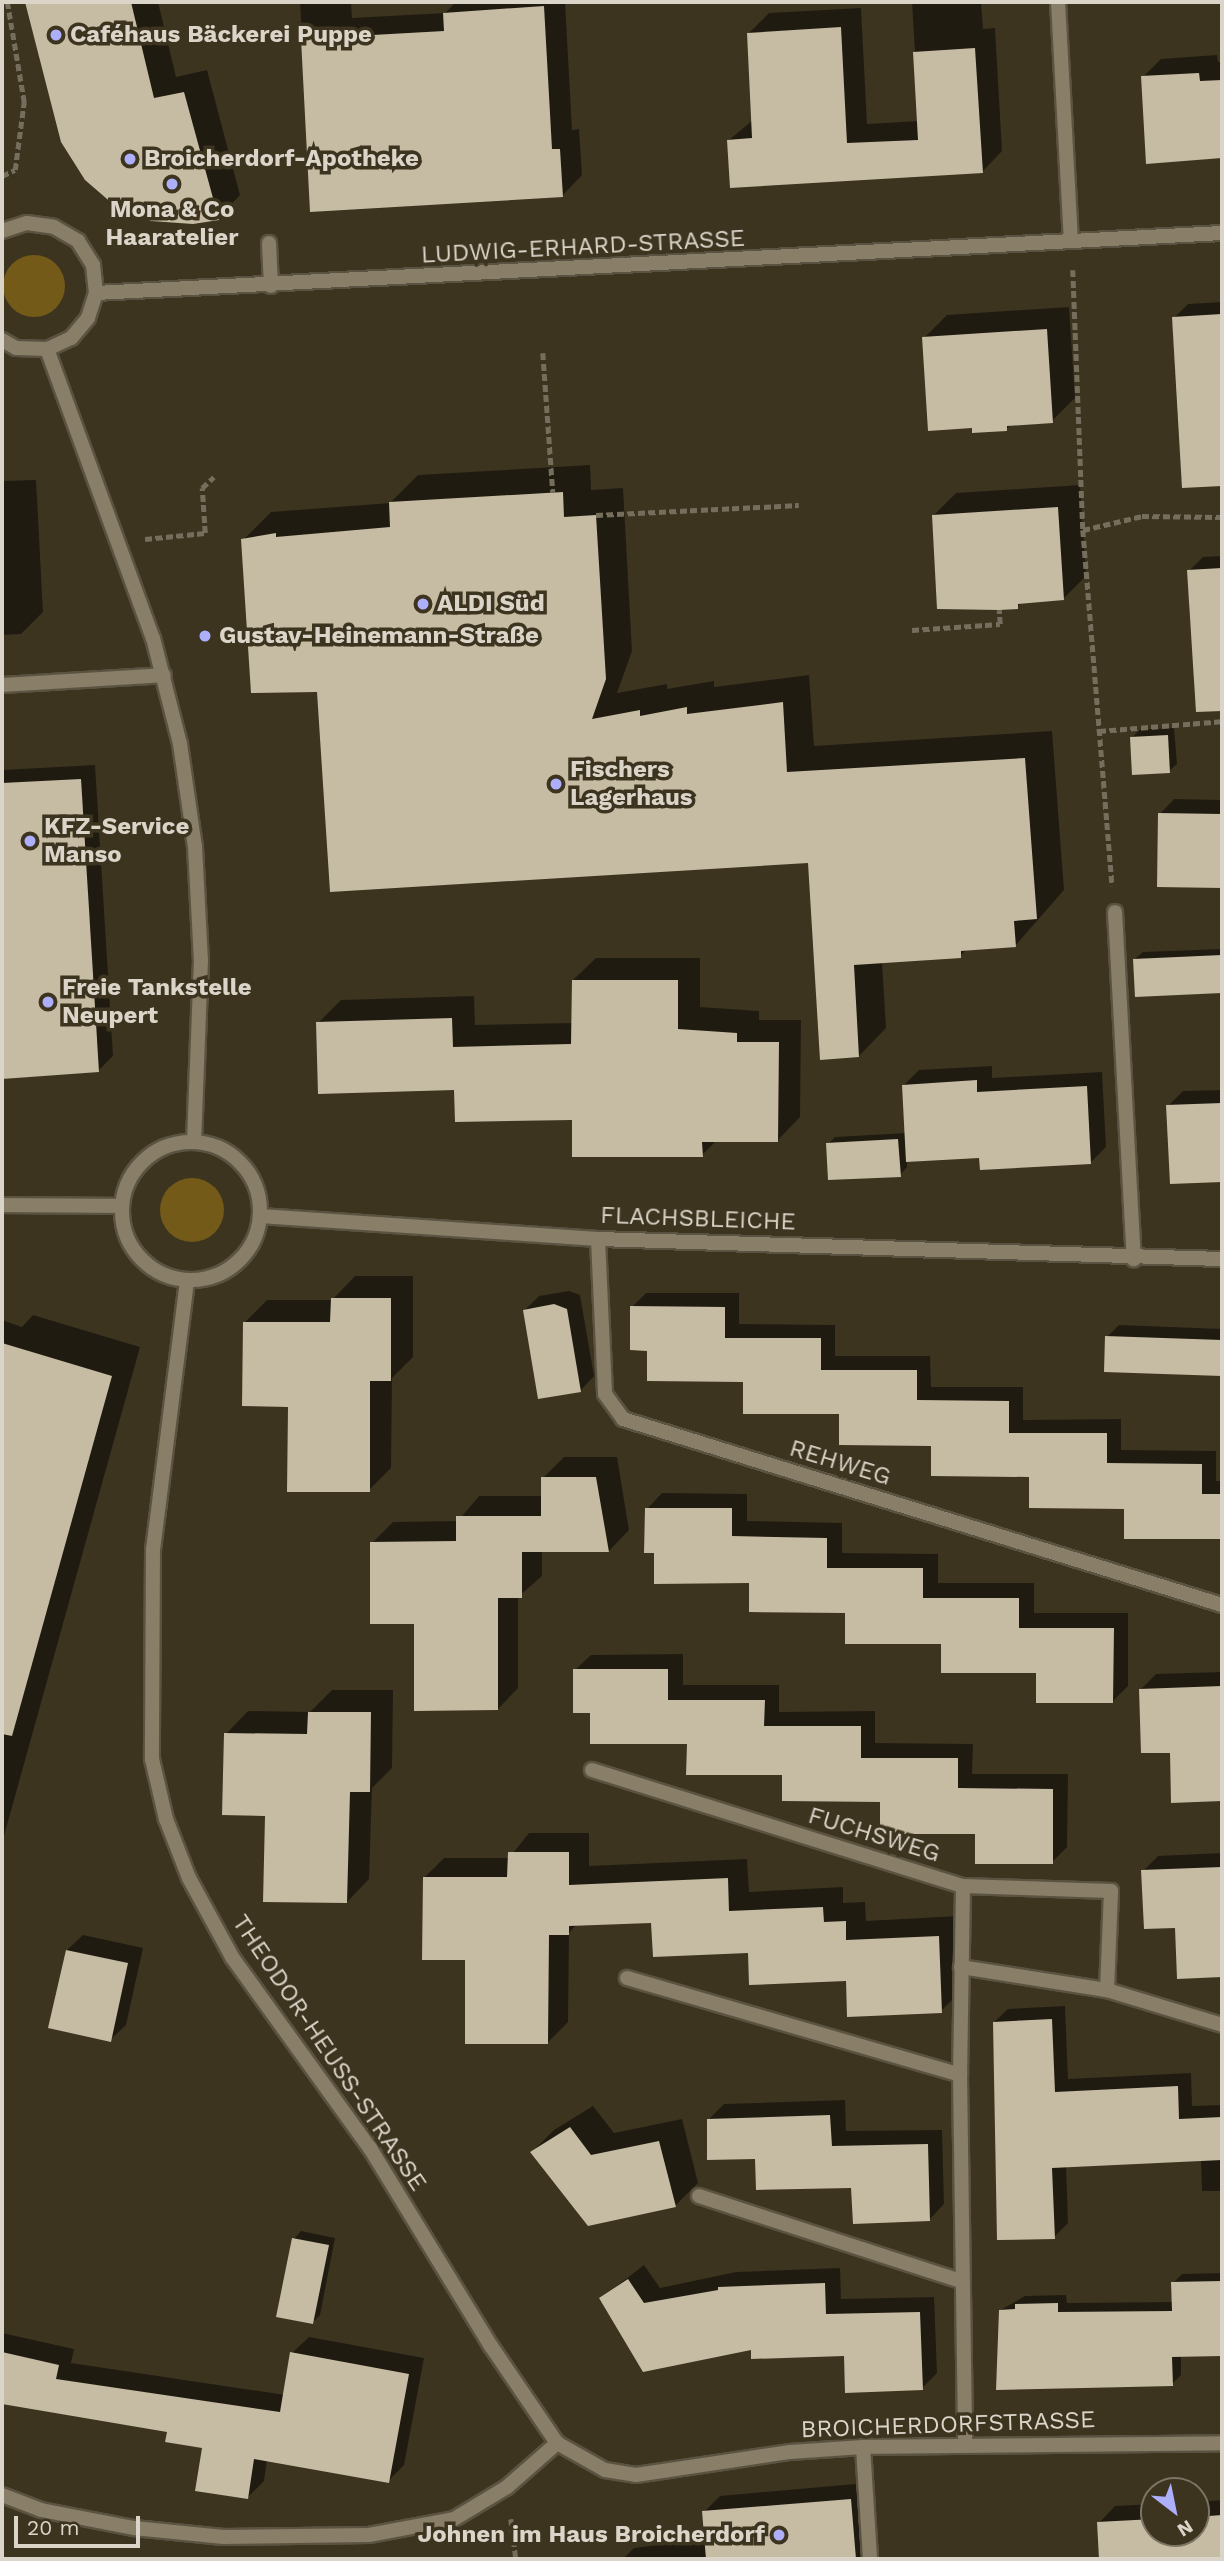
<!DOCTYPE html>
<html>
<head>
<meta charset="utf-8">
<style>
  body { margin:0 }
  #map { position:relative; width:1224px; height:2561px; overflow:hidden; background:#3d3420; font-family:"Work Sans",sans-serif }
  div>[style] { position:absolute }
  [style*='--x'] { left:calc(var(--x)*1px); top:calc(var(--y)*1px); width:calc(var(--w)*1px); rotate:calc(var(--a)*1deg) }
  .green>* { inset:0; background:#735a18 }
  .round { border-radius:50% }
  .shadow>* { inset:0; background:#0007 }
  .building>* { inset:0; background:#c6bba3 }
  .path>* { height:4.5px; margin-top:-2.25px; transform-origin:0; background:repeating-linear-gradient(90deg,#766e5d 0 7px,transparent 0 10.5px) }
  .roads { filter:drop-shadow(2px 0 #5b5341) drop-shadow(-2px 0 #5b5341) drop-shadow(0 2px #5b5341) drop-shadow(0 -2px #5b5341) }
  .lane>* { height:14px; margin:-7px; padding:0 7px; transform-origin:7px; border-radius:7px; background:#897e68 }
  .street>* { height:14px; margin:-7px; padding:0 7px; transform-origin:7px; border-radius:7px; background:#897e68 }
  .street>.ring { margin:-7px; padding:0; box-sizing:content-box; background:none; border:14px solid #897e68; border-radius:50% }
  .dots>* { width:19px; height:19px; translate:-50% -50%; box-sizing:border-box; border:4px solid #3d3420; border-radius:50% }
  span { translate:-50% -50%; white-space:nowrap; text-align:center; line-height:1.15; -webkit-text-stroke:7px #3d3420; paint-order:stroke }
  .poi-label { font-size:24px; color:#dbd5c9; font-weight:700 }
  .left { translate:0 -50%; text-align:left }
  .right { translate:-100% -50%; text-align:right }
  .street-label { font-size:24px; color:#dbd5c9 }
  .frame { position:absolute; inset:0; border:4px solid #dbd5c9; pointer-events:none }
  .north { position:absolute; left:1140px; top:2477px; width:70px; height:70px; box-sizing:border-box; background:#3d3420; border:2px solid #7c7464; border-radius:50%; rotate:148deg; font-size:19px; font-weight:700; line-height:28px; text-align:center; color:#dbd5c9 }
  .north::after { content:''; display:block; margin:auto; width:24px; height:32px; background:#adaffb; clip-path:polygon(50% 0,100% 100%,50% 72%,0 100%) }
  .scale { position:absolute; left:14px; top:2516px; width:126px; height:32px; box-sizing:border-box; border:4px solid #dbd5c9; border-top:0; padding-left:9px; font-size:21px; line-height:24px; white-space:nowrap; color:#dbd5c9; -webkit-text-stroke:5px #3d3420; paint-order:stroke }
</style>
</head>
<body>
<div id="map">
  <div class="green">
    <i class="round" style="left:3px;top:255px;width:62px;height:62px"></i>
    <i class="round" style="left:160px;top:1178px;width:64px;height:64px"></i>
  </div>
  <div class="shadow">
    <i style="clip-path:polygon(28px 2px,158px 2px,176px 77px,207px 70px,240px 195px,218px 218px,63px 141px)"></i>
    <i style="clip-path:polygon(300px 2px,351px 2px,352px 18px,445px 13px,456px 2px,565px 2px,572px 130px,579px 129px,582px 175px,562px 196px,312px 210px)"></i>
    <i style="clip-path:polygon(912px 2px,981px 2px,983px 29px,995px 28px,1002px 151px,982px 172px,729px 140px,753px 120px,748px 34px,769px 13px,861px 8px,867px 124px,919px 121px)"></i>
    <i style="clip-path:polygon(1217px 55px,1218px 62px,1222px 62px,1222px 158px,1147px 162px,1143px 77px,1161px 59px)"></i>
    <i style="clip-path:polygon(1222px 302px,1222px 484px,1184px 487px,1174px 318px,1188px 304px)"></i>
    <i style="clip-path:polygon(1069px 307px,1075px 398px,1052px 421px,1012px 424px,1006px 429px,924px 338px,947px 315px)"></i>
    <i style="clip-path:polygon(2px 454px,3px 481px,36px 480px,43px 612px,21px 634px,2px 635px)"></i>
    <i style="clip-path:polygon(590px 465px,591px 490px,623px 488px,632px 651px,617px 693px,667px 684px,667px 689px,714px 681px,714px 687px,809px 675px,814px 746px,1052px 731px,1064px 890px,1015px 946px,967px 949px,960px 956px,882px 961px,886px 1028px,859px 1056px,809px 861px,319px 690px,243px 540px,271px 512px,390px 503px,418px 475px)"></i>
    <i style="clip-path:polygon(1080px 485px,1086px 576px,1063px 599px,1022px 602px,1017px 607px,933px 516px,956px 493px)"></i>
    <i style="clip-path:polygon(1222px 556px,1222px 705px,1197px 707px,1189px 571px,1203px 557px)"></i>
    <i style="clip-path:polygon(1174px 728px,1177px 764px,1169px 771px,1132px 738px,1139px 730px)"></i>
    <i style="clip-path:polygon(95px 765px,113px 1056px,98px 1071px,2px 1077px,2px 770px)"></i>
    <i style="clip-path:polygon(1174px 799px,1222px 800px,1222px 886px,1159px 885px,1160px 814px)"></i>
    <i style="clip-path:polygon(1222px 949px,1222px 992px,1137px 995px,1135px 959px,1143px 952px)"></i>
    <i style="clip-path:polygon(596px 958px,700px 958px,700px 1007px,759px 1011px,759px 1020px,801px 1020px,800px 1117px,778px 1140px,717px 1140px,702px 1155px,456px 1088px,318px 1023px,341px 1000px,474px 996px,475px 1025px,573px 1023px,573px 980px)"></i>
    <i style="clip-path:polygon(992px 1066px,992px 1078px,1102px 1072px,1106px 1147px,1091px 1162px,981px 1156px,907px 1160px,907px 1167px,900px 1175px,828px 1144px,835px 1137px,906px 1133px,904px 1085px,919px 1070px)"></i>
    <i style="clip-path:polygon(1222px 1090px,1222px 1180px,1171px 1182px,1168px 1106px,1183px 1091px)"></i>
    <i style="clip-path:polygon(355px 1276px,413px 1276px,413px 1357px,392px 1378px,391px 1468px,369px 1490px,290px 1405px,245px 1322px,267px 1300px,332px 1300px)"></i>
    <i style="clip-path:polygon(569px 1291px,580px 1295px,594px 1376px,581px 1390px,525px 1310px,539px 1296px)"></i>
    <i style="clip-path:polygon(646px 1293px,739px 1293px,739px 1324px,835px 1325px,835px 1356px,930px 1356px,931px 1387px,1023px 1387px,1023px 1420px,1121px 1419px,1121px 1450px,1216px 1451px,1216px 1481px,1222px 1481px,1222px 1568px,1222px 1537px,649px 1349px,632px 1307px)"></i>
    <i style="clip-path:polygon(33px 1315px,140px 1347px,2px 1843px,2px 1320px,22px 1327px)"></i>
    <i style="clip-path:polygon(1119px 1325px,1222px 1329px,1222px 1375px,1106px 1371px,1107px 1337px)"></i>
    <i style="clip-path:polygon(564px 1457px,617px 1457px,629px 1530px,609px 1551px,542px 1550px,542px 1576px,518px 1597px,518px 1688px,498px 1709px,416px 1622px,372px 1543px,393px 1522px,458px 1521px,479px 1496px,543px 1496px,543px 1478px)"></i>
    <i style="clip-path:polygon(662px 1493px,747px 1494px,747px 1521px,842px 1523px,842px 1553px,938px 1554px,938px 1583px,1034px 1583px,1034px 1613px,1128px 1613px,1128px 1686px,1112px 1702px,1037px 1671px,656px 1551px,647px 1509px)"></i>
    <i style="clip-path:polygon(683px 1654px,683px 1685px,779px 1685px,779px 1712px,875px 1711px,875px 1743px,973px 1744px,972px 1774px,1068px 1774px,1067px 1847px,1052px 1862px,882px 1801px,592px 1711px,575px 1670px,591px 1655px)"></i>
    <i style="clip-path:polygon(1222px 1672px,1222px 1799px,1173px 1801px,1172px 1751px,1141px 1689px,1156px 1674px)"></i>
    <i style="clip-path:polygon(332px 1690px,393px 1690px,392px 1768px,372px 1788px,369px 1879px,347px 1902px,266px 1814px,226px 1734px,248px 1711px,310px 1712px)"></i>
    <i style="clip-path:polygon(529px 1833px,589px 1833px,589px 1866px,747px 1859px,749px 1892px,843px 1887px,843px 1903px,865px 1902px,866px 1921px,958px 1916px,961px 1991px,941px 2011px,653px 1921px,577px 1924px,569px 1933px,568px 2022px,548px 2042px,466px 1958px,424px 1878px,444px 1858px,509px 1858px)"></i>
    <i style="clip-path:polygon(1222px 1853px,1222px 1975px,1179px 1977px,1177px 1926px,1143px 1871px,1158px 1856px)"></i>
    <i style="clip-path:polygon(83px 1935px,143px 1948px,126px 2025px,110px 2040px,67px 1950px)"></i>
    <i style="clip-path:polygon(1065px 2006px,1068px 2079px,1191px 2073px,1192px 2106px,1222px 2105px,1222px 2191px,1202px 2191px,1201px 2159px,1066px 2165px,1068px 2223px,1054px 2237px,994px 2022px,1008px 2009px)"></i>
    <i style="clip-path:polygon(845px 2100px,846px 2131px,942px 2130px,944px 2204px,929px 2220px,853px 2186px,756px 2157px,709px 2119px,724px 2104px)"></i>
    <i style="clip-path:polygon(593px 2106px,614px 2133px,682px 2119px,698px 2183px,675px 2206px,532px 2152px,554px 2130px)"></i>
    <i style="clip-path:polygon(301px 2231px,335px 2238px,320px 2315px,312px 2323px,294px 2239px)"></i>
    <i style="clip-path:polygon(644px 2265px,660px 2288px,736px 2272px,840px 2268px,841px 2299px,934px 2297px,937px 2373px,922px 2388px,846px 2354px,753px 2348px,601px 2298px)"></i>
    <i style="clip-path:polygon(1222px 2273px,1222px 2354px,1181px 2355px,1181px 2375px,1172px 2384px,1001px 2310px,1025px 2296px,1066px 2295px,1067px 2303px,1173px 2302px,1173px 2283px,1182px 2274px)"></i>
    <i style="clip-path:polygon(2px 2333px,74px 2349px,71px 2363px,285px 2395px,292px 2353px,309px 2337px,424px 2358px,404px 2465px,388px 2481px,267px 2460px,264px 2481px,248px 2497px,204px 2447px,169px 2431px,2px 2401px)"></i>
    <i style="clip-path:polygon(867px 2483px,873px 2559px,623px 2559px,634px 2548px,706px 2539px,704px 2512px,720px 2496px)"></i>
    <i style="clip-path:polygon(1222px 2500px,1222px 2559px,1101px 2559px,1099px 2523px,1115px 2506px,1154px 2504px,1154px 2533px,1196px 2533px,1196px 2502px)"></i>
  </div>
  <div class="building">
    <i style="clip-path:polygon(25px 2px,131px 2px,154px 98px,184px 92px,219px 220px,193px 224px,151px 221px,114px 205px,85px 180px,61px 142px)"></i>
    <i style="clip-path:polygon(544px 6px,552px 149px,560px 149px,563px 197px,310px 212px,301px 39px,444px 31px,443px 13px)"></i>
    <i style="clip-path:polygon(841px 27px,847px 143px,918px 140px,913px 52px,975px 48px,983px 173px,730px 188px,727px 140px,752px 138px,747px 33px)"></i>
    <i style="clip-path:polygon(1199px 73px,1200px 81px,1222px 80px,1222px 158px,1146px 164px,1141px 76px)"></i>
    <i style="clip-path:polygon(1222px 314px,1222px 486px,1182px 488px,1172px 317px)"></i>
    <i style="clip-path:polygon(1047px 329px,1053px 423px,1007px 426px,1007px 431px,989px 432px,972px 433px,972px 428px,928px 431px,922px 337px)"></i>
    <i style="clip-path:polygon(563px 492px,564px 517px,596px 515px,606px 679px,592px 719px,640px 710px,640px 716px,687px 707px,687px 714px,783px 702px,787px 772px,1025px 758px,1037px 919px,1014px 921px,1016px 947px,961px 951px,961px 958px,854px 965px,859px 1057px,820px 1060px,808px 863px,330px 892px,317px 692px,251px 693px,241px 539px,276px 533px,276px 537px,390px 527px,389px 502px)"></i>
    <i style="clip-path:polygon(1058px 507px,1064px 600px,1018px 604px,1018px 609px,999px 610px,937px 609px,932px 515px)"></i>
    <i style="clip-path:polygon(1222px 568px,1222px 711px,1196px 712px,1187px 570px)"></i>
    <i style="clip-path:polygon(1168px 735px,1170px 773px,1132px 775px,1130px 737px)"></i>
    <i style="clip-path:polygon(81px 779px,99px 1072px,2px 1079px,2px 783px)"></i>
    <i style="clip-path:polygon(1158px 813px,1222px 814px,1222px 888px,1157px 887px)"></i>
    <i style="clip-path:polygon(1222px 955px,1222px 993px,1135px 997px,1133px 959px)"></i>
    <i style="clip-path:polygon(572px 980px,678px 980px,678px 1029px,737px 1033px,737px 1042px,779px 1042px,778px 1142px,702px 1142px,703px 1157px,572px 1157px,572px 1120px,455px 1122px,454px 1090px,318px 1094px,316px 1022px,452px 1018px,453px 1047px,571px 1044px)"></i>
    <i style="clip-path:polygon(977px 1080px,977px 1092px,1087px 1086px,1091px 1164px,980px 1170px,979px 1158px,906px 1162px,902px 1085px)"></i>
    <i style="clip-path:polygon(1222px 1103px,1222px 1182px,1170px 1184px,1166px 1105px)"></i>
    <i style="clip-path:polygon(898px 1139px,901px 1177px,828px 1180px,826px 1143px)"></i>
    <i style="clip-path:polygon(331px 1298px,391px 1298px,391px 1381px,370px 1381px,370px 1492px,287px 1492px,288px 1407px,242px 1406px,243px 1322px,330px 1322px)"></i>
    <i style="clip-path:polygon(554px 1304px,567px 1309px,581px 1392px,538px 1399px,523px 1310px)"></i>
    <i style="clip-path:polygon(630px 1306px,725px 1307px,725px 1338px,821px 1338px,821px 1370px,917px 1370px,917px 1400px,1009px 1401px,1009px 1433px,1107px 1433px,1107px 1463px,1202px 1464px,1202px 1494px,1222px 1494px,1222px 1539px,1124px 1539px,1124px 1509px,1029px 1508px,1029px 1477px,931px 1476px,931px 1446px,839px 1445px,839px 1414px,743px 1414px,743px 1382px,647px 1381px,647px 1351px,630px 1350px)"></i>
    <i style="clip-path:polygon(1105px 1336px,1222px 1340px,1222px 1376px,1104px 1372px)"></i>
    <i style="clip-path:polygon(2px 1343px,112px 1376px,12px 1736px,2px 1734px)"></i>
    <i style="clip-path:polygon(541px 1477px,596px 1477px,609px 1552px,522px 1552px,522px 1598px,498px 1598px,498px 1710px,414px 1711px,414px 1624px,370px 1624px,370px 1542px,456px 1541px,456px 1516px,541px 1516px)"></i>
    <i style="clip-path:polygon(645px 1508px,732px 1508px,732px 1536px,827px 1538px,827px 1568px,923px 1568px,923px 1598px,1019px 1598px,1019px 1628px,1114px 1628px,1113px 1703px,1036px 1703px,1036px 1673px,941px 1673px,941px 1644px,845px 1644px,845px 1613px,749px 1612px,749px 1583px,654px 1584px,654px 1553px,644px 1553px)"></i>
    <i style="clip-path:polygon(573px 1669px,668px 1669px,668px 1700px,765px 1700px,764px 1726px,861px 1726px,861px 1758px,958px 1758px,958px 1788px,1053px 1789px,1053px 1864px,975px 1864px,975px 1834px,880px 1834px,880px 1802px,782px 1801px,782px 1775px,686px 1775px,687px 1744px,590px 1744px,590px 1713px,573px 1713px)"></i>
    <i style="clip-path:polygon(1222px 1686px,1222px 1801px,1171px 1803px,1170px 1753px,1141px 1753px,1139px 1689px)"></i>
    <i style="clip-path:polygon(308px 1712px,371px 1712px,370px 1792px,350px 1792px,347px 1903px,263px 1902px,265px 1816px,222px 1815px,224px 1733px,307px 1734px)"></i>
    <i style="clip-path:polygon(508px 1852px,569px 1852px,569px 1885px,728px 1878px,729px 1911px,823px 1907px,824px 1922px,846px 1921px,846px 1940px,939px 1936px,942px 2013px,847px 2017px,846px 1981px,749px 1985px,748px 1953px,653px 1957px,651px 1923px,569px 1926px,569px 1935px,549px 1935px,548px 2044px,465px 2044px,465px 1960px,422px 1960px,423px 1877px,507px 1877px)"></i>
    <i style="clip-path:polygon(1222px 1867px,1222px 1977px,1177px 1979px,1175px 1928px,1144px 1929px,1141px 1870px)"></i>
    <i style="clip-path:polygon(66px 1950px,128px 1963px,111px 2042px,48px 2028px)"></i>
    <i style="clip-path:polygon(1052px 2019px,1055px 2092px,1178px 2086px,1179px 2119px,1222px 2117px,1222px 2160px,1052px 2168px,1055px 2239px,997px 2240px,993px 2022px)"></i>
    <i style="clip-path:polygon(830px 2115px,832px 2146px,928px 2144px,930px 2221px,853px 2224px,851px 2188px,756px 2190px,755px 2159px,707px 2160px,707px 2119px)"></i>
    <i style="clip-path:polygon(570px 2127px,591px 2155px,659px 2141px,676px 2207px,588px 2226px,530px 2152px)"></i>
    <i style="clip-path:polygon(292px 2238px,329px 2245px,313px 2324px,276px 2317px)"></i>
    <i style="clip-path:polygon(628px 2279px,644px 2303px,718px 2290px,718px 2287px,825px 2283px,826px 2314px,920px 2312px,923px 2390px,845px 2393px,844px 2356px,751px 2359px,751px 2350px,643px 2372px,599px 2298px)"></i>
    <i style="clip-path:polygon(1222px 2281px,1222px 2356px,1172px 2357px,1173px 2386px,996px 2390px,999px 2310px,1015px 2309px,1015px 2304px,1058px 2303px,1058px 2312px,1172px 2311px,1171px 2282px)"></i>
    <i style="clip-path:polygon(2px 2352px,59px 2365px,56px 2379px,280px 2412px,290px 2352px,409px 2374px,389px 2483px,254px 2459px,248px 2499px,195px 2491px,202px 2448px,165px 2442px,167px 2432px,2px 2404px)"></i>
    <i style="clip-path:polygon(851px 2499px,856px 2559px,706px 2559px,702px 2511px)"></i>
    <i style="clip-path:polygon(1222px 2515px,1222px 2559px,1099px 2559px,1097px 2522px,1154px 2519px,1154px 2533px,1196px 2533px,1196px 2517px)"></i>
  </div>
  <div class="path">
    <i style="--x:2;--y:176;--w:14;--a:-25"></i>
    <i style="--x:15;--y:170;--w:69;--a:-82.5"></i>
    <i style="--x:24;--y:102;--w:101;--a:-99.6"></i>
    <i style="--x:1073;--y:270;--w:260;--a:87.8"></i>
    <i style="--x:1083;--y:530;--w:357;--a:85.3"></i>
    <i style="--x:543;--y:353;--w:140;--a:85.9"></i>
    <i style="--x:596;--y:515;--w:203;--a:-2.8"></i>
    <i style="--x:1083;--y:530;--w:61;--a:-13.3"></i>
    <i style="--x:1142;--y:516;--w:80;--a:0.7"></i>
    <i style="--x:145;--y:539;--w:60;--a:-5.7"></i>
    <i style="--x:205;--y:533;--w:45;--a:-93.8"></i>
    <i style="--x:202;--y:488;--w:16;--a:-43"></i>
    <i style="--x:912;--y:630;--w:88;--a:-3.9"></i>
    <i style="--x:1000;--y:624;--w:14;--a:-94"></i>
    <i style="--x:1099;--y:731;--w:123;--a:-4.6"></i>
    <i style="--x:511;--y:2519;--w:40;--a:82.9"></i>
  </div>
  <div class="roads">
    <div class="lane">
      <i style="--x:269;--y:243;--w:43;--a:87.3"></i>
      <i style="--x:2;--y:685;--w:162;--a:-3.5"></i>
      <i style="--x:1115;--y:912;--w:348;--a:86.9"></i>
    </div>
    <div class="street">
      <i style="--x:1058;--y:2;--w:239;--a:86.9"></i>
      <i style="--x:2;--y:231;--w:26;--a:-18"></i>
      <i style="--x:27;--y:223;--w:27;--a:8"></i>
      <i style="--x:54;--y:227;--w:28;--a:30"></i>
      <i style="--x:78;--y:241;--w:28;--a:58"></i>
      <i style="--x:93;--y:265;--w:28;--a:84"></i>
      <i style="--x:96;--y:293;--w:26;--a:108"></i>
      <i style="--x:88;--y:318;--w:26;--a:130"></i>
      <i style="--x:71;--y:338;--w:26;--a:155"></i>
      <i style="--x:47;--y:349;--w:31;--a:-178"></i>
      <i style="--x:16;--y:348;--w:16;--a:-150"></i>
      <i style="--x:96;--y:293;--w:1128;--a:-3.05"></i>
      <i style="--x:47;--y:349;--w:308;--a:69.9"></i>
      <i style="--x:153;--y:638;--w:109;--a:75.7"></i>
      <i style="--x:180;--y:744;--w:104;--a:81.7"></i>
      <i style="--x:195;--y:847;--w:113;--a:87"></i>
      <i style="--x:201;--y:960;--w:182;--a:92.2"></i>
      <i class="ring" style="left:122px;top:1142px;width:124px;height:124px"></i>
      <i style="--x:2;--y:1205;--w:120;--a:0.5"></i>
      <i style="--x:260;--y:1216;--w:339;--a:3.9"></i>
      <i style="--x:598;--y:1239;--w:624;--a:1.84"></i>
      <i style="--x:598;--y:1239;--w:155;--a:87.4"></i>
      <i style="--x:605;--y:1394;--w:31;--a:54"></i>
      <i style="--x:623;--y:1419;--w:627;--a:17.25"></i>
      <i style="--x:187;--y:1281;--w:270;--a:97.2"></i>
      <i style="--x:153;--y:1549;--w:210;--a:90.3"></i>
      <i style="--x:152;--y:1759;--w:62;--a:76.9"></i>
      <i style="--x:166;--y:1819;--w:63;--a:68.7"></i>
      <i style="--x:189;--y:1878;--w:90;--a:61.4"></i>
      <i style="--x:232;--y:1957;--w:236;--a:54.2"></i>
      <i style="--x:370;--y:2148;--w:232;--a:58.6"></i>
      <i style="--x:491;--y:2346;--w:117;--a:55.8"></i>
      <i style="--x:557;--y:2443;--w:55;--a:29.4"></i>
      <i style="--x:605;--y:2470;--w:31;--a:9"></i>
      <i style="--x:636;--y:2475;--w:156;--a:-8.5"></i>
      <i style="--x:790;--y:2452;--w:73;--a:-3.9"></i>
      <i style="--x:863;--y:2447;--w:359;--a:-0.6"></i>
      <i style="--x:592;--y:1770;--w:389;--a:17.4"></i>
      <i style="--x:963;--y:1886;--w:148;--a:1.9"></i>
      <i style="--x:1111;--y:1891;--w:99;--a:92.3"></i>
      <i style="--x:1107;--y:1990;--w:120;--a:16.9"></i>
      <i style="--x:963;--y:1886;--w:189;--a:90.9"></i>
      <i style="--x:960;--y:2075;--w:369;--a:89.2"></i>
      <i style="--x:961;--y:1967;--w:148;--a:9"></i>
      <i style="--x:627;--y:1978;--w:347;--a:16.2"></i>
      <i style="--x:699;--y:2196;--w:275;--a:18"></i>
      <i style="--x:863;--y:2447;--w:112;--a:86.4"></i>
      <i style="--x:2;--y:2495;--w:42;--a:21"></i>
      <i style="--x:41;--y:2510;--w:95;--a:11"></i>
      <i style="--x:134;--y:2528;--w:90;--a:5.7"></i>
      <i style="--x:224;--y:2537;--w:145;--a:-0.8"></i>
      <i style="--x:369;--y:2535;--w:86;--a:-10.7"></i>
      <i style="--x:454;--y:2519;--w:62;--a:-31.1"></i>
      <i style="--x:507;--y:2487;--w:67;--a:-41.3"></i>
    </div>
  </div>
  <div class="dots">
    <i style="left:56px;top:35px;background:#adaffb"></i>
    <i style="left:130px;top:159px;background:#adaffb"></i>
    <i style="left:172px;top:184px;background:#adaffb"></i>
    <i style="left:423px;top:604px;background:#adaffb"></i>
    <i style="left:205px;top:636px;background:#adaffb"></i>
    <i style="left:556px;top:784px;background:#adaffb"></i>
    <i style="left:30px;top:841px;background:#adaffb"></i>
    <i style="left:48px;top:1002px;background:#adaffb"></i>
    <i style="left:779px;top:2535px;background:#adaffb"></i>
  </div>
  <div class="poi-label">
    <span class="left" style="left:70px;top:35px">Caféhaus Bäckerei Puppe</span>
    <span class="left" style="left:144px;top:159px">Broicherdorf-Apotheke</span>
    <span style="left:172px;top:224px">Mona &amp; Co<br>Haaratelier</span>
    <span class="left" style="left:437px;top:604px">ALDI Süd</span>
    <span class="left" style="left:219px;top:636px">Gustav-Heinemann-Straße</span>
    <span class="left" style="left:570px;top:784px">Fischers<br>Lagerhaus</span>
    <span class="left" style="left:44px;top:841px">KFZ-Service<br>Manso</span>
    <span class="left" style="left:62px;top:1002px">Freie Tankstelle<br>Neupert</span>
    <span class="right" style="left:765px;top:2535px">Johnen im Haus Broicherdorf</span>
  </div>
  <div class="street-label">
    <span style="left:583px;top:247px;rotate:-3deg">LUDWIG-ERHARD-STRASSE</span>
    <span style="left:698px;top:1219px;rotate:2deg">FLACHSBLEICHE</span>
    <span style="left:840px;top:1463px;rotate:17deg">REHWEG</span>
    <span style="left:874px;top:1835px;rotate:17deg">FUCHSWEG</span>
    <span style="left:329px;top:2053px;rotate:56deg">THEODOR-HEUSS-STRASSE</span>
    <span style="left:948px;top:2425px;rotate:-2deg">BROICHERDORFSTRASSE</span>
  </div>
  <div class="frame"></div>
  <div class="north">N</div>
  <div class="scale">20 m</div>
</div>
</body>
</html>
